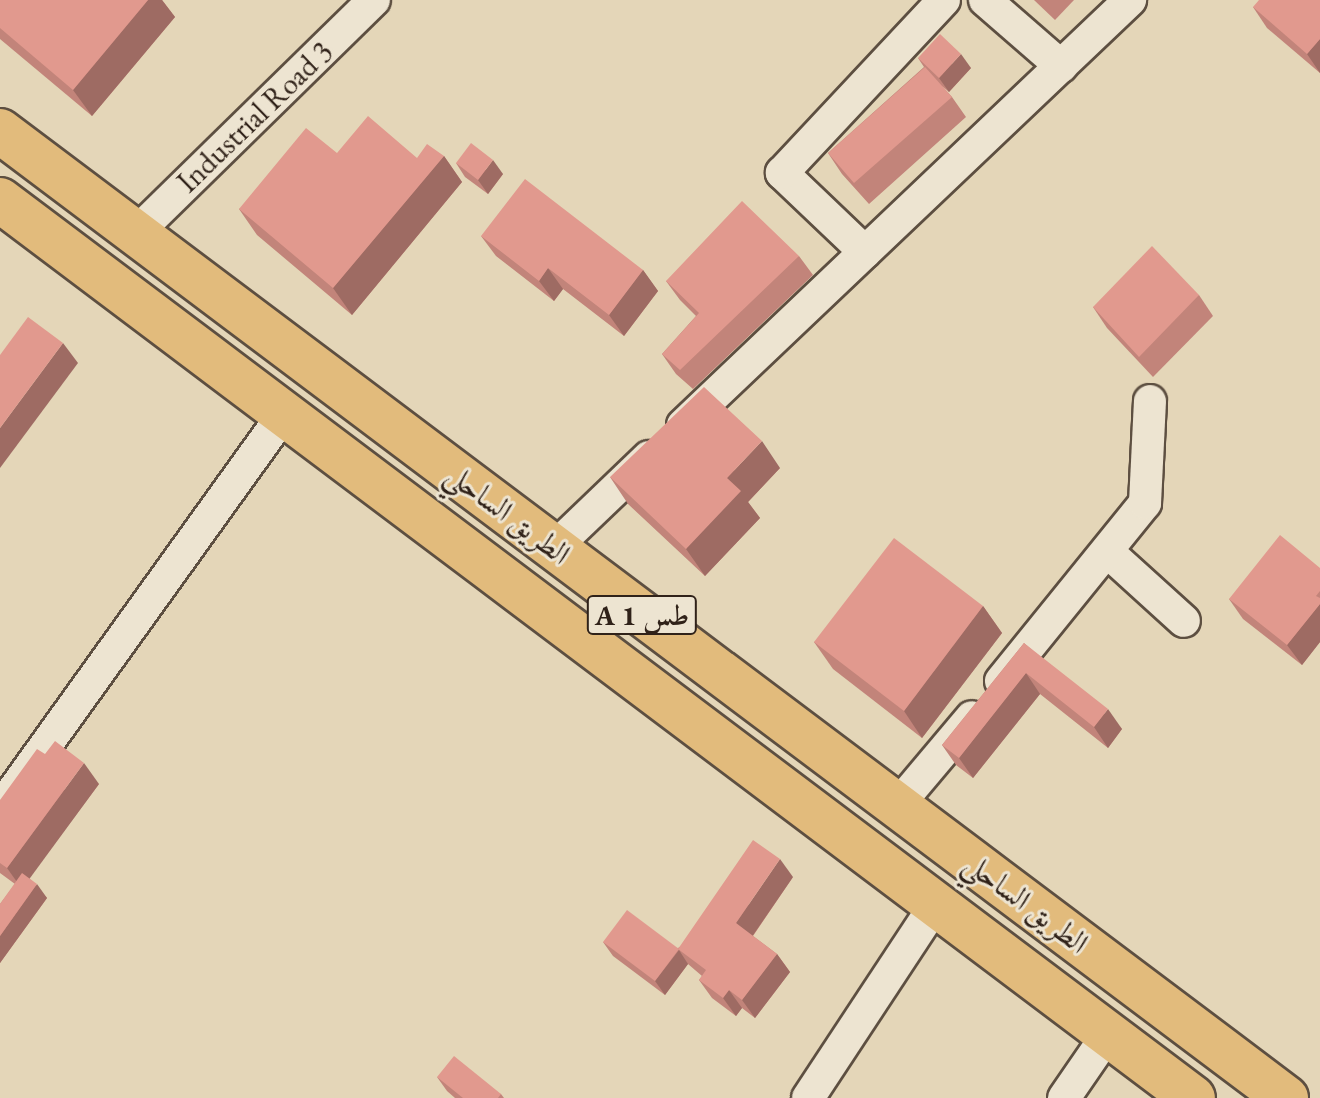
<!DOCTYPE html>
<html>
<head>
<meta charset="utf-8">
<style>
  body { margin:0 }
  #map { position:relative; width:1320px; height:1098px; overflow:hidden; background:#e4d6b8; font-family:"EB Garamond",Amiri,serif }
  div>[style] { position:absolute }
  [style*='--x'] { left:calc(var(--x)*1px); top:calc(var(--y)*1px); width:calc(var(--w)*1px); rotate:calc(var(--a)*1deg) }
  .roads { filter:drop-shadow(2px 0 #5d4f41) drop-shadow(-2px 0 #5d4f41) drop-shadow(0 2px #5d4f41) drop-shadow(0 -2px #5d4f41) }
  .minor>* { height:32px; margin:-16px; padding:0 16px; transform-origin:16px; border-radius:16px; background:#ede4d1 }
  .highway>* { height:44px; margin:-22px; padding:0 22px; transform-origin:22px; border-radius:22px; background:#e2bb7c }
  .wall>* { inset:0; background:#c2847a }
  .shaded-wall>* { inset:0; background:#9e6b63 }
  .building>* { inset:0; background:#e1998e }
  span { translate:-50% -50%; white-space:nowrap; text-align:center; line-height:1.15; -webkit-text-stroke:6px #ede4d1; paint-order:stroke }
  .shield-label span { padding:2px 6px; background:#ede4d1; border:2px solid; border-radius:6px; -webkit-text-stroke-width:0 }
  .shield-label { font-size:28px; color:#302219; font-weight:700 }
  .street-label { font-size:30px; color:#302219 }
</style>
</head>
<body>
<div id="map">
  <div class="roads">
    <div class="minor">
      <i style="--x:985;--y:0;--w:101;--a:41"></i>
      <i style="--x:136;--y:233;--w:333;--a:-44.4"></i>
      <i style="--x:865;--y:252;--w:115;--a:-136.4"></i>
      <i style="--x:782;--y:173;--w:237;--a:-46.9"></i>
      <i style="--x:683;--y:425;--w:617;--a:-43.55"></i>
      <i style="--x:553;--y:549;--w:133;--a:-43.8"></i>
      <i style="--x:1109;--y:553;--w:101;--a:42.2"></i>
      <i style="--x:1001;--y:681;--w:229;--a:-51"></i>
      <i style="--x:1145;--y:503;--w:102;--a:-87.2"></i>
      <i style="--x:897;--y:806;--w:116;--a:-49.9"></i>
      <i style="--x:0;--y:809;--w:486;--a:-54.3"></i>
      <i style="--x:808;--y:1098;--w:232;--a:-56.6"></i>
      <i style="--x:1064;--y:1098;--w:78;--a:-55.5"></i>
    </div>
    <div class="highway">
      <i style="--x:0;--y:131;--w:1609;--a:36.94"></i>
      <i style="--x:0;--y:200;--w:1493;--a:36.97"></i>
    </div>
  </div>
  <div class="wall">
    <i style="clip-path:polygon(0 0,162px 0,175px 17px,92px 116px,0 39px)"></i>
    <i style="clip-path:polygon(1034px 0,1074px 0,1055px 20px)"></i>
    <i style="clip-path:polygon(1320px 0,1320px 73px,1267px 28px,1253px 7px)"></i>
    <i style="clip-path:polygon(918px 58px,971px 68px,949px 92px,942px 86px,952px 97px,966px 117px,869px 204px,842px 174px,828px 153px,924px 67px)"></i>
    <i style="clip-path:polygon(337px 153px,417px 158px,444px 156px,462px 182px,352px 315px,257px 235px,239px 209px)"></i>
    <i style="clip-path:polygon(456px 163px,503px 174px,488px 194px,465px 177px)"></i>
    <i style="clip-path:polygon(481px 236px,643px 270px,658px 291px,624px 336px,563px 289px,554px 301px,496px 256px)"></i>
    <i style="clip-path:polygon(799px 256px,813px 275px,693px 389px,676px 374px,662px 354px,696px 316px,680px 300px,666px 281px)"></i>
    <i style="clip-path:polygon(1199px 295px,1213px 316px,1153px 377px,1107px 328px,1093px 307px)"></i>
    <i style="clip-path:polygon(780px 468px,748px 502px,760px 518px,705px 576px,628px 504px,610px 477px)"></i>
    <i style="clip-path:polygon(1320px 568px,1320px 642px,1302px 665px,1243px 619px,1229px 599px)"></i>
    <i style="clip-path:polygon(983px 606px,1002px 633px,922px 738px,833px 669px,814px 642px)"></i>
    <i style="clip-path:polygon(1024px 643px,1122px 729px,1108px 748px,1040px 694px,973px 778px,956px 765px,942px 745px)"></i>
    <i style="clip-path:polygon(99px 784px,29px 878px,47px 898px,0 963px,0 904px,15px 884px,0 873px,0 800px)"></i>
    <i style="clip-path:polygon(793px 877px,753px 936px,777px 954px,790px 972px,755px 1018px,742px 1008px,736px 1016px,712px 998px,699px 980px,702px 976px,688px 964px,665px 995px,613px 956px,603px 942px,678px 948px)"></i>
    <i style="clip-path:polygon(437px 1077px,501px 1094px,504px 1098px,455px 1098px,447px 1091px)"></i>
  </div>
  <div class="shaded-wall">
    <i style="clip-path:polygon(148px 0,162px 0,175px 17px,92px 116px,73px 90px)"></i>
    <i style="clip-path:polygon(1320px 39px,1320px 73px,1307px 54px)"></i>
    <i style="clip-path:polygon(961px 54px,971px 68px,949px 92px,939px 78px)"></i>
    <i style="clip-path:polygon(444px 156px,462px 182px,352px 315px,333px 288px)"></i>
    <i style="clip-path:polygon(493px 160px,503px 174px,488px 194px,478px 180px)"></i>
    <i style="clip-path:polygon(548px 268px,563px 289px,554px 301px,539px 281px)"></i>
    <i style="clip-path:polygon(643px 270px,658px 291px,624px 336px,609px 315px)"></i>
    <i style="clip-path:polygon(63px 343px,78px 363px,0 468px,0 428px)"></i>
    <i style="clip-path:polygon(762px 441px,780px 468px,748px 502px,760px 518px,705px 576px,686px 549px,727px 478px)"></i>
    <i style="clip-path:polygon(1320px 604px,1320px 642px,1302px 665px,1287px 645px)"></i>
    <i style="clip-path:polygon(983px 606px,1002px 633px,922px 738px,904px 711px)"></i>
    <i style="clip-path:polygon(1026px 673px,1040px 694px,973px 778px,959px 758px)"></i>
    <i style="clip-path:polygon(1108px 709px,1122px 729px,1108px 748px,1094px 727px)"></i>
    <i style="clip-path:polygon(84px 763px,99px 784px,22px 889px,7px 868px)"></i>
    <i style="clip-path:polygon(780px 859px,793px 877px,749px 941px,736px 923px)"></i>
    <i style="clip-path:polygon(37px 884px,47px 898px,0 963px,0 936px)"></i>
    <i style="clip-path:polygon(679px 950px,688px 964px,665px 995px,655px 981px)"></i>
    <i style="clip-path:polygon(777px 954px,790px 972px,755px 1018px,742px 1000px)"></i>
    <i style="clip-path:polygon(729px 990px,742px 1008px,736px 1016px,723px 998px)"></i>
  </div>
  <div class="building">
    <i style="clip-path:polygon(0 0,148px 0,73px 90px,0 28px)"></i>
    <i style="clip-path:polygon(1259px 0,1320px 0,1320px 39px,1307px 54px,1253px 7px)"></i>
    <i style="clip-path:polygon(940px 34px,961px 54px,939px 78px,918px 58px)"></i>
    <i style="clip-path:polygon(925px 67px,952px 97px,854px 183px,828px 153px)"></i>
    <i style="clip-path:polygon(368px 116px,417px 158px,427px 144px,444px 156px,333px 288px,239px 209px,306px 128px,337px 153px)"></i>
    <i style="clip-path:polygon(471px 143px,493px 160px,478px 180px,456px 163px)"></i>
    <i style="clip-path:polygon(525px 179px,643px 270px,609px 315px,548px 268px,539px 281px,481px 236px)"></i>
    <i style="clip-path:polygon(742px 201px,799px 256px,680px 370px,662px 354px,699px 313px,666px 281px)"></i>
    <i style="clip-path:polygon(1152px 246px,1199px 295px,1139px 357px,1093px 307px)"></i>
    <i style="clip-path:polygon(28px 317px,63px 343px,0 428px,0 355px)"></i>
    <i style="clip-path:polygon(704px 387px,762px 441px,727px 478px,741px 491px,686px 549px,610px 477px)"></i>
    <i style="clip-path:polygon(1280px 535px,1320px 568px,1320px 591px,1316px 596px,1320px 598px,1320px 604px,1287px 645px,1229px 599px)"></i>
    <i style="clip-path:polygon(894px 538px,983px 606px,904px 711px,814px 642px)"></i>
    <i style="clip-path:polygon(1024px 643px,1108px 709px,1094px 727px,1026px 673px,959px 758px,942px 745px)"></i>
    <i style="clip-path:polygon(55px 741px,84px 763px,7px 868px,0 863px,0 800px,37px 749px,45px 754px)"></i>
    <i style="clip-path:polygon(753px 840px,780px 859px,736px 923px,777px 954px,742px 1000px,729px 990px,723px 998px,699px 980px,706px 970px,678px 949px)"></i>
    <i style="clip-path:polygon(22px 873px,37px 884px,0 936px,0 904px)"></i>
    <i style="clip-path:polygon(627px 910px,679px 949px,655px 981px,603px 942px)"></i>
    <i style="clip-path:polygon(454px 1056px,501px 1094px,498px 1098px,463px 1098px,437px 1077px)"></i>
  </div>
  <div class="shield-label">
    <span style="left:642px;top:615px">A 1 طس</span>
  </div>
  <div class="street-label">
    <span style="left:255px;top:117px;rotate:-44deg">Industrial Road 3</span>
    <span style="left:508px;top:514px;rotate:37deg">الطريق الساحلي</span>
    <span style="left:1026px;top:903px;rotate:37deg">الطريق الساحلي</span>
  </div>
</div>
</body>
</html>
